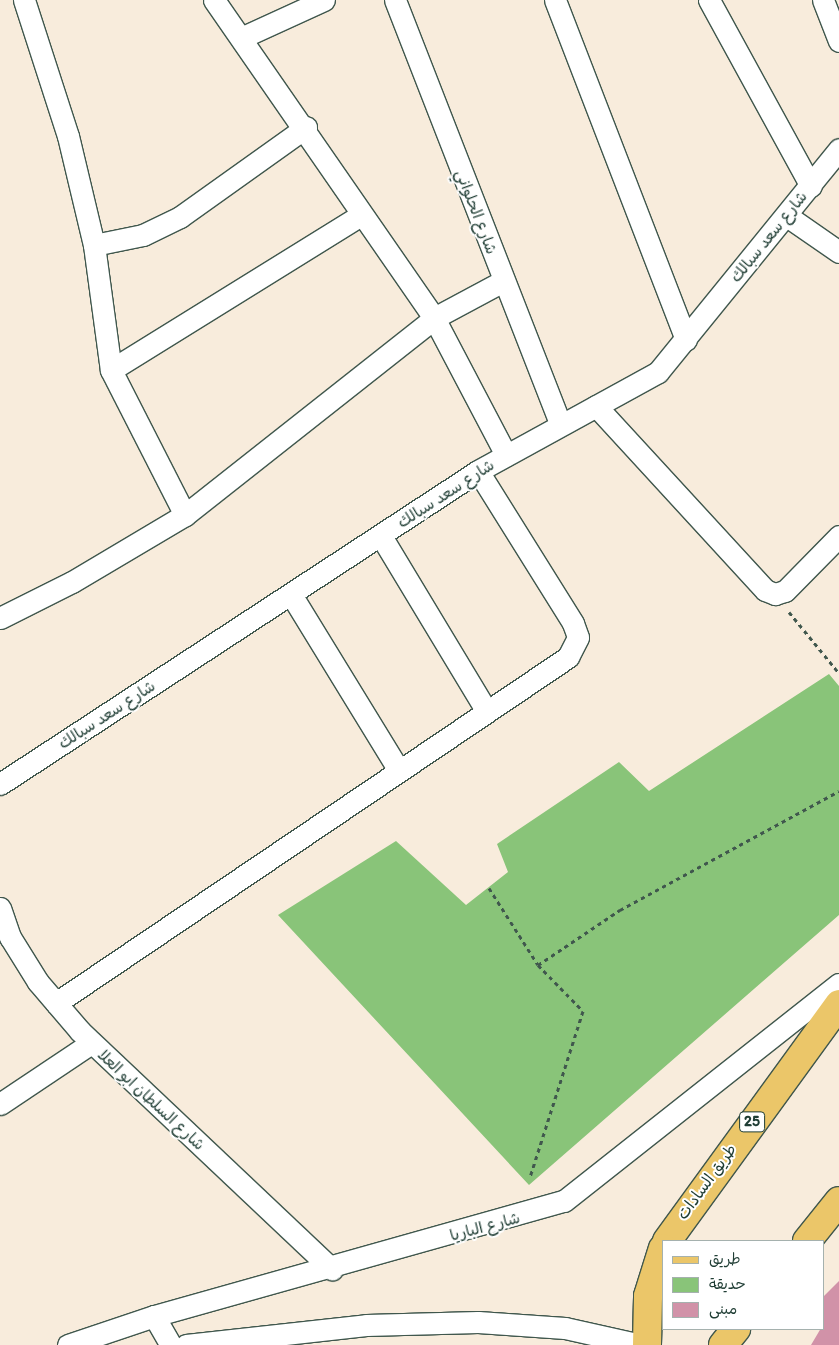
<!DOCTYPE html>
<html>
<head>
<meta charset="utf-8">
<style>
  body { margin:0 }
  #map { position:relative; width:839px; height:1345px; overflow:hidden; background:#f8ecdc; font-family:Itim,"Playpen Sans Arabic",sans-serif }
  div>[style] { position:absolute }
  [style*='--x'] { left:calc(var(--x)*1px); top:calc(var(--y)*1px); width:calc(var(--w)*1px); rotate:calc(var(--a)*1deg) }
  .green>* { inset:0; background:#89c479 }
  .building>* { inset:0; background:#d192a8 }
  .path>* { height:3px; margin-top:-1.5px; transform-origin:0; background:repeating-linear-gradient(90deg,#40574d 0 4px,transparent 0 8px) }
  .roads { filter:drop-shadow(1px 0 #40574d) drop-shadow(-1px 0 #40574d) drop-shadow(0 1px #40574d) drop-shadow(0 -1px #40574d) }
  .minor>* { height:21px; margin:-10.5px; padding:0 10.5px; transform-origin:10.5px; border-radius:10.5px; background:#fff }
  .primary>* { height:28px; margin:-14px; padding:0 14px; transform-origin:14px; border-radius:14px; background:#ebc669 }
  span { translate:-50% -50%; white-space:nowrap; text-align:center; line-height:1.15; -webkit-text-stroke:4px #fff; paint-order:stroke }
  .shield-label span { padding:1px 4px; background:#fff; border:1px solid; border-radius:4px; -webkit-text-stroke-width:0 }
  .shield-label { font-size:15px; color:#1f3d34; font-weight:700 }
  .street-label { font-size:16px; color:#1f3d34 }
  .legend { position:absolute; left:662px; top:1240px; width:162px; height:90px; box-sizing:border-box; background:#fff; border:1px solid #a5b1ae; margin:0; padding:6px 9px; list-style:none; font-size:15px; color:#1f3d34 }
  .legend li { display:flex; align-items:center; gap:10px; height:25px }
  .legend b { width:25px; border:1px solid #a5b1ae }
</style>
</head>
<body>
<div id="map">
  <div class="green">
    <i style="clip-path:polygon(829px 674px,839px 686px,839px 915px,529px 1185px,278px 915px,396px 841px,466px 905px,508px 872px,497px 844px,619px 762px,649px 791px)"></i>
  </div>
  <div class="building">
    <i style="clip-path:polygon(839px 1281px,839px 1345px,811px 1345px,824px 1323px,823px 1297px)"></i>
  </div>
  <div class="path">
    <i style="--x:789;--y:612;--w:79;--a:50.7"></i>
    <i style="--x:489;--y:888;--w:91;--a:57.5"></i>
    <i style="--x:538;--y:965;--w:64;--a:45.6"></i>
    <i style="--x:583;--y:1011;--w:174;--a:107.7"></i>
    <i style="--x:538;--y:965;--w:99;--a:-33.9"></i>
    <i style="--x:620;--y:910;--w:249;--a:-28.5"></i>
  </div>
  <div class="roads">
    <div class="minor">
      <i style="--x:24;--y:0;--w:143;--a:72.1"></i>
      <i style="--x:68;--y:136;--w:112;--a:76.6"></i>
      <i style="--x:94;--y:245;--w:126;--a:82.3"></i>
      <i style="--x:111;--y:370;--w:163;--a:63"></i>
      <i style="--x:214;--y:0;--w:387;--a:55.3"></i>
      <i style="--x:434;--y:318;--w:155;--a:62.3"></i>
      <i style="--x:395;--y:0;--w:454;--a:68.7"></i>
      <i style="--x:555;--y:0;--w:364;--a:68.9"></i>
      <i style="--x:709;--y:0;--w:212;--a:61.3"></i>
      <i style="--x:823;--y:0;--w:44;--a:68.7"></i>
      <i style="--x:243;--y:37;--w:89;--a:-24.6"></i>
      <i style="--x:787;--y:216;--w:63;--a:34.7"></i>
      <i style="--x:94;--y:245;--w:50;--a:-11.5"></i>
      <i style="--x:143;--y:235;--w:41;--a:-25.9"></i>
      <i style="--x:180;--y:217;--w:155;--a:-35.5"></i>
      <i style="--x:111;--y:370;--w:292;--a:-31.8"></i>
      <i style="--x:596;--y:406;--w:250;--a:47.4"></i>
      <i style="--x:765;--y:590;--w:11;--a:22"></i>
      <i style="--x:775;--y:594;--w:10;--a:-17"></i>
      <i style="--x:785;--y:591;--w:77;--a:-45.5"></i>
      <i style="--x:381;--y:536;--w:203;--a:58.9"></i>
      <i style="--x:292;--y:596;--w:203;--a:58.5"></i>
      <i style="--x:0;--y:618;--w:80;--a:-26.6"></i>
      <i style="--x:72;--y:582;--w:131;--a:-30.7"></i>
      <i style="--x:185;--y:515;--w:318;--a:-38.3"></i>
      <i style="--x:434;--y:318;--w:78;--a:-28.2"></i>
      <i style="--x:0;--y:784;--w:571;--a:-33.22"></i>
      <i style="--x:478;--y:471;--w:205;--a:-28.8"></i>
      <i style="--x:658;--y:372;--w:287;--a:-50.9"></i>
      <i style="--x:0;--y:908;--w:31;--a:71"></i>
      <i style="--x:10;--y:937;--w:53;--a:58.1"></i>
      <i style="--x:38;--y:982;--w:65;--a:49.4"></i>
      <i style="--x:80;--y:1031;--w:347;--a:43.4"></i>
      <i style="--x:56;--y:1003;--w:618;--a:-34.05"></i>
      <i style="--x:568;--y:657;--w:22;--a:-63"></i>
      <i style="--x:578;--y:637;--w:15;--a:-110"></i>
      <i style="--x:573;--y:623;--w:179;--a:-122"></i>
      <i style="--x:0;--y:1104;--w:110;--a:-33.8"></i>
      <i style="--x:154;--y:1316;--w:34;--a:60"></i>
      <i style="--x:68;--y:1345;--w:91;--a:-18.6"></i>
      <i style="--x:154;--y:1316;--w:426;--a:-15.7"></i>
      <i style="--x:564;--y:1201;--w:350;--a:-38.3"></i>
      <i style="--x:186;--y:1345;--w:181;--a:-6.3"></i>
      <i style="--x:366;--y:1325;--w:112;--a:-1.5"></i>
      <i style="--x:478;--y:1322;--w:87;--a:3.9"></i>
      <i style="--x:565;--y:1328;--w:78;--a:12.6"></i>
    </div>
    <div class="primary">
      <i style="--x:667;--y:1241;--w:293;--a:-54"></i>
      <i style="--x:807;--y:1241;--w:51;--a:-51.3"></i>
      <i style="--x:647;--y:1345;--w:49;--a:-88.8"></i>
      <i style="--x:648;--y:1296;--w:50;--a:-72.6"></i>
      <i style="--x:723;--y:1345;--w:21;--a:-51"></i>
    </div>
  </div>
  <div class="shield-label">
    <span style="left:752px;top:1122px">25</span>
  </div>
  <div class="street-label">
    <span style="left:476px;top:212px;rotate:69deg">شارع الحلواني</span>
    <span style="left:769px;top:237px;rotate:-51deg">شارع سعد سبالك</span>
    <span style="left:446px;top:494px;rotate:-33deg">شارع سعد سبالك</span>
    <span style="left:107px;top:715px;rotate:-33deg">شارع سعد سبالك</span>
    <span style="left:151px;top:1100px;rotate:43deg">شارع السلطان ابو العلا</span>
    <span style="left:707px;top:1182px;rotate:-54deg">طريق السادات</span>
    <span style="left:485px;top:1227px;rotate:-15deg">شارع الباريا</span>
  </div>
  <ul class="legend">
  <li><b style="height:6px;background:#ebc669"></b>طريق</li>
  <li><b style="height:14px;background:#89c479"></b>حديقة</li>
  <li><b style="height:14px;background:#d192a8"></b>مبنى</li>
  </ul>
</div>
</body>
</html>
